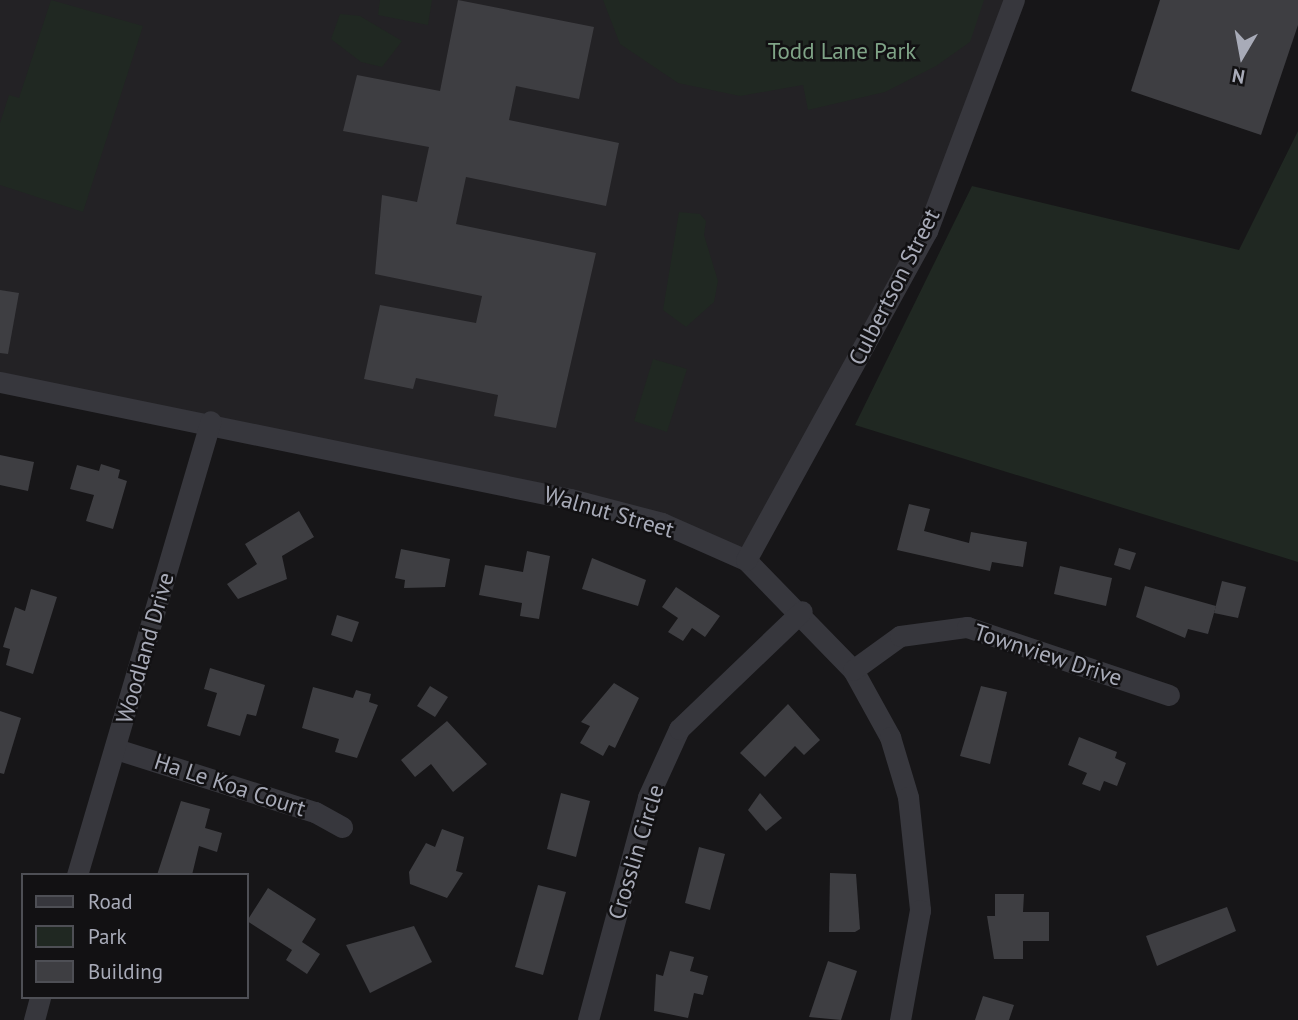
<!DOCTYPE html>
<html>
<head>
<meta charset="utf-8">
<style>
  body { margin:0 }
  #map { position:relative; width:1298px; height:1020px; overflow:hidden; background:#171618; font-family:"PT Sans",sans-serif }
  div>[style] { position:absolute }
  [style*='--x'] { left:calc(var(--x)*1px); top:calc(var(--y)*1px); width:calc(var(--w)*1px); rotate:calc(var(--a)*1deg) }
  .built>* { inset:0; background:#232225 }
  .green>* { inset:0; background:#202822 }
  .building>* { inset:0; background:#3e3e42 }
  .street>* { height:21px; margin:-10.5px; padding:0 10.5px; transform-origin:10.5px; border-radius:10.5px; background:#37373d }
  span { translate:-50% -50%; white-space:nowrap; text-align:center; line-height:1.15; -webkit-text-stroke:5px #121113; paint-order:stroke }
  .park-label { font-size:23px; color:#7fa487 }
  .street-label { font-size:23px; color:#a8abb8 }
  .legend { position:absolute; left:21px; top:873px; width:228px; height:126px; box-sizing:border-box; background:#121113; border:2px solid #4e4f55; margin:0; padding:9px 12px; list-style:none; font-size:21px; color:#a8abb8 }
  .legend li { display:flex; align-items:center; gap:14px; height:35px }
  .legend b { width:35px; border:2px solid #4e4f55 }
  .north { position:absolute; left:1207px; top:21px; width:70px; height:70px; -webkit-text-stroke:5px #121113; paint-order:stroke; rotate:190deg; font-size:19px; font-weight:700; line-height:28px; text-align:center; color:#a8abb8 }
  .north::after { content:''; display:block; margin:auto; width:24px; height:32px; background:#a8abb8; clip-path:polygon(50% 0,100% 100%,50% 72%,0 100%) }
</style>
</head>
<body>
<div id="map">
  <div class="built">
    <i style="clip-path:polygon(0 0,1014px 0,927px 231px,746px 560px,662px 523px,0 382px)"></i>
  </div>
  <div class="green">
    <i style="clip-path:polygon(51px 0,143px 26px,83px 212px,0 185px,0 123px,9px 95px,19px 98px)"></i>
    <i style="clip-path:polygon(380px 0,432px 0,428px 25px,378px 15px)"></i>
    <i style="clip-path:polygon(603px 0,984px 0,970px 42px,936px 66px,885px 92px,808px 110px,803px 85px,740px 96px,678px 83px,620px 44px)"></i>
    <i style="clip-path:polygon(340px 14px,360px 16px,402px 41px,382px 67px,361px 62px,331px 39px)"></i>
    <i style="clip-path:polygon(1298px 131px,1298px 562px,855px 425px,972px 186px,1239px 250px)"></i>
    <i style="clip-path:polygon(679px 212px,700px 214px,706px 221px,704px 235px,718px 281px,714px 302px,686px 327px,663px 310px)"></i>
    <i style="clip-path:polygon(653px 359px,687px 369px,667px 432px,634px 421px)"></i>
  </div>
  <div class="building">
    <i style="clip-path:polygon(458px 0,594px 27px,579px 99px,516px 86px,509px 120px,619px 143px,606px 206px,466px 177px,456px 224px,596px 253px,556px 428px,494px 416px,498px 395px,416px 378px,413px 389px,364px 379px,380px 305px,476px 323px,482px 296px,375px 274px,382px 195px,417px 202px,429px 147px,343px 131px,357px 75px,440px 91px)"></i>
    <i style="clip-path:polygon(1160px 0,1298px 0,1298px 25px,1261px 135px,1131px 91px)"></i>
    <i style="clip-path:polygon(0 290px,19px 293px,8px 354px,0 353px)"></i>
    <i style="clip-path:polygon(0 455px,34px 462px,28px 491px,0 485px)"></i>
    <i style="clip-path:polygon(101px 464px,120px 470px,118px 478px,127px 481px,113px 529px,86px 521px,94px 495px,70px 489px,77px 465px,99px 471px)"></i>
    <i style="clip-path:polygon(909px 504px,930px 509px,924px 531px,969px 543px,971px 532px,1027px 542px,1023px 567px,992px 562px,990px 571px,897px 550px)"></i>
    <i style="clip-path:polygon(299px 511px,314px 537px,282px 556px,287px 579px,238px 599px,227px 584px,257px 564px,245px 544px)"></i>
    <i style="clip-path:polygon(1119px 548px,1136px 553px,1130px 570px,1114px 565px)"></i>
    <i style="clip-path:polygon(401px 549px,450px 559px,445px 587px,404px 588px,405px 580px,395px 578px)"></i>
    <i style="clip-path:polygon(527px 551px,550px 556px,539px 619px,520px 616px,522px 603px,479px 595px,485px 565px,523px 572px)"></i>
    <i style="clip-path:polygon(592px 558px,646px 580px,638px 606px,582px 589px)"></i>
    <i style="clip-path:polygon(1060px 566px,1112px 578px,1106px 606px,1054px 594px)"></i>
    <i style="clip-path:polygon(1222px 581px,1246px 587px,1238px 618px,1214px 613px)"></i>
    <i style="clip-path:polygon(1145px 586px,1216px 606px,1208px 634px,1188px 629px,1185px 638px,1136px 617px)"></i>
    <i style="clip-path:polygon(676px 587px,720px 616px,705px 637px,692px 628px,683px 641px,668px 632px,678px 618px,662px 607px)"></i>
    <i style="clip-path:polygon(31px 589px,57px 597px,33px 674px,6px 665px,10px 649px,3px 647px,15px 607px,25px 611px)"></i>
    <i style="clip-path:polygon(337px 615px,359px 622px,352px 642px,331px 635px)"></i>
    <i style="clip-path:polygon(210px 668px,265px 685px,256px 716px,247px 714px,240px 736px,207px 726px,217px 693px,204px 689px)"></i>
    <i style="clip-path:polygon(614px 683px,639px 698px,615px 748px,609px 745px,603px 756px,580px 743px,590px 726px,581px 722px)"></i>
    <i style="clip-path:polygon(430px 686px,448px 697px,435px 717px,417px 706px)"></i>
    <i style="clip-path:polygon(981px 686px,1007px 692px,990px 764px,960px 756px)"></i>
    <i style="clip-path:polygon(313px 687px,353px 698px,356px 690px,371px 694px,369px 702px,378px 705px,357px 758px,335px 752px,339px 739px,302px 728px)"></i>
    <i style="clip-path:polygon(788px 704px,820px 740px,804px 755px,795px 746px,765px 777px,740px 753px)"></i>
    <i style="clip-path:polygon(0 711px,21px 718px,4px 774px,0 773px)"></i>
    <i style="clip-path:polygon(447px 721px,487px 764px,453px 792px,431px 764px,415px 777px,401px 760px)"></i>
    <i style="clip-path:polygon(1079px 737px,1117px 752px,1115px 758px,1126px 763px,1117px 786px,1104px 781px,1100px 791px,1082px 784px,1087px 773px,1068px 765px)"></i>
    <i style="clip-path:polygon(561px 793px,590px 801px,576px 857px,547px 849px)"></i>
    <i style="clip-path:polygon(760px 793px,782px 818px,766px 831px,748px 810px)"></i>
    <i style="clip-path:polygon(181px 801px,210px 809px,205px 828px,222px 833px,217px 852px,199px 846px,192px 875px,157px 875px)"></i>
    <i style="clip-path:polygon(442px 829px,464px 837px,456px 871px,463px 873px,447px 898px,410px 884px,409px 872px,426px 843px,435px 847px)"></i>
    <i style="clip-path:polygon(699px 847px,725px 854px,710px 910px,685px 903px)"></i>
    <i style="clip-path:polygon(830px 873px,856px 874px,860px 929px,855px 932px,829px 932px)"></i>
    <i style="clip-path:polygon(538px 885px,566px 892px,543px 975px,515px 967px)"></i>
    <i style="clip-path:polygon(268px 888px,316px 919px,302px 942px,320px 954px,307px 974px,286px 960px,292px 950px,247px 921px)"></i>
    <i style="clip-path:polygon(995px 894px,1024px 894px,1023px 912px,1049px 912px,1049px 941px,1023px 941px,1023px 959px,994px 959px,987px 916px,995px 916px)"></i>
    <i style="clip-path:polygon(1227px 907px,1236px 931px,1157px 966px,1146px 936px)"></i>
    <i style="clip-path:polygon(414px 926px,432px 962px,370px 993px,346px 945px)"></i>
    <i style="clip-path:polygon(670px 951px,694px 957px,690px 971px,708px 976px,703px 995px,694px 993px,688px 1018px,654px 1011px,656px 974px,663px 976px)"></i>
    <i style="clip-path:polygon(828px 961px,857px 971px,841px 1020px,809px 1017px)"></i>
    <i style="clip-path:polygon(983px 996px,1014px 1005px,1009px 1020px,975px 1020px)"></i>
  </div>
  <div class="street">
    <i style="--x:0;--y:382;--w:582;--a:11.6"></i>
    <i style="--x:570;--y:499;--w:95;--a:14.6"></i>
    <i style="--x:662;--y:523;--w:92;--a:23.8"></i>
    <i style="--x:746;--y:560;--w:153;--a:45.8"></i>
    <i style="--x:853;--y:670;--w:77;--a:61.1"></i>
    <i style="--x:890;--y:737;--w:63;--a:73.3"></i>
    <i style="--x:908;--y:797;--w:114;--a:83.9"></i>
    <i style="--x:920;--y:910;--w:112;--a:100.3"></i>
    <i style="--x:746;--y:560;--w:376;--a:-61.2"></i>
    <i style="--x:927;--y:231;--w:247;--a:-69.4"></i>
    <i style="--x:853;--y:670;--w:58;--a:-35.9"></i>
    <i style="--x:900;--y:636;--w:68;--a:-7.7"></i>
    <i style="--x:967;--y:627;--w:213;--a:18.6"></i>
    <i style="--x:116;--y:749;--w:209;--a:17.6"></i>
    <i style="--x:315;--y:812;--w:31;--a:29"></i>
    <i style="--x:77;--y:875;--w:473;--a:-73.6"></i>
    <i style="--x:34;--y:1020;--w:24;--a:-75"></i>
    <i style="--x:588;--y:1020;--w:231;--a:-74.9"></i>
    <i style="--x:648;--y:797;--w:75;--a:-65.5"></i>
    <i style="--x:679;--y:729;--w:170;--a:-43.8"></i>
  </div>
  <div class="park-label">
    <span style="left:842px;top:51px">Todd Lane Park</span>
  </div>
  <div class="street-label">
    <span style="left:894px;top:287px;rotate:-63deg">Culbertson Street</span>
    <span style="left:609px;top:512px;rotate:16deg">Walnut Street</span>
    <span style="left:145px;top:648px;rotate:-74deg">Woodland Drive</span>
    <span style="left:1048px;top:655px;rotate:18deg">Townview Drive</span>
    <span style="left:230px;top:785px;rotate:18deg">Ha Le Koa Court</span>
    <span style="left:636px;top:852px;rotate:-73deg">Crosslin Circle</span>
  </div>
  <ul class="legend">
  <li><b style="height:9px;background:#37373d"></b>Road</li>
  <li><b style="height:19px;background:#202822"></b>Park</li>
  <li><b style="height:19px;background:#3e3e42"></b>Building</li>
  </ul>
  <div class="north">N</div>
</div>
</body>
</html>
